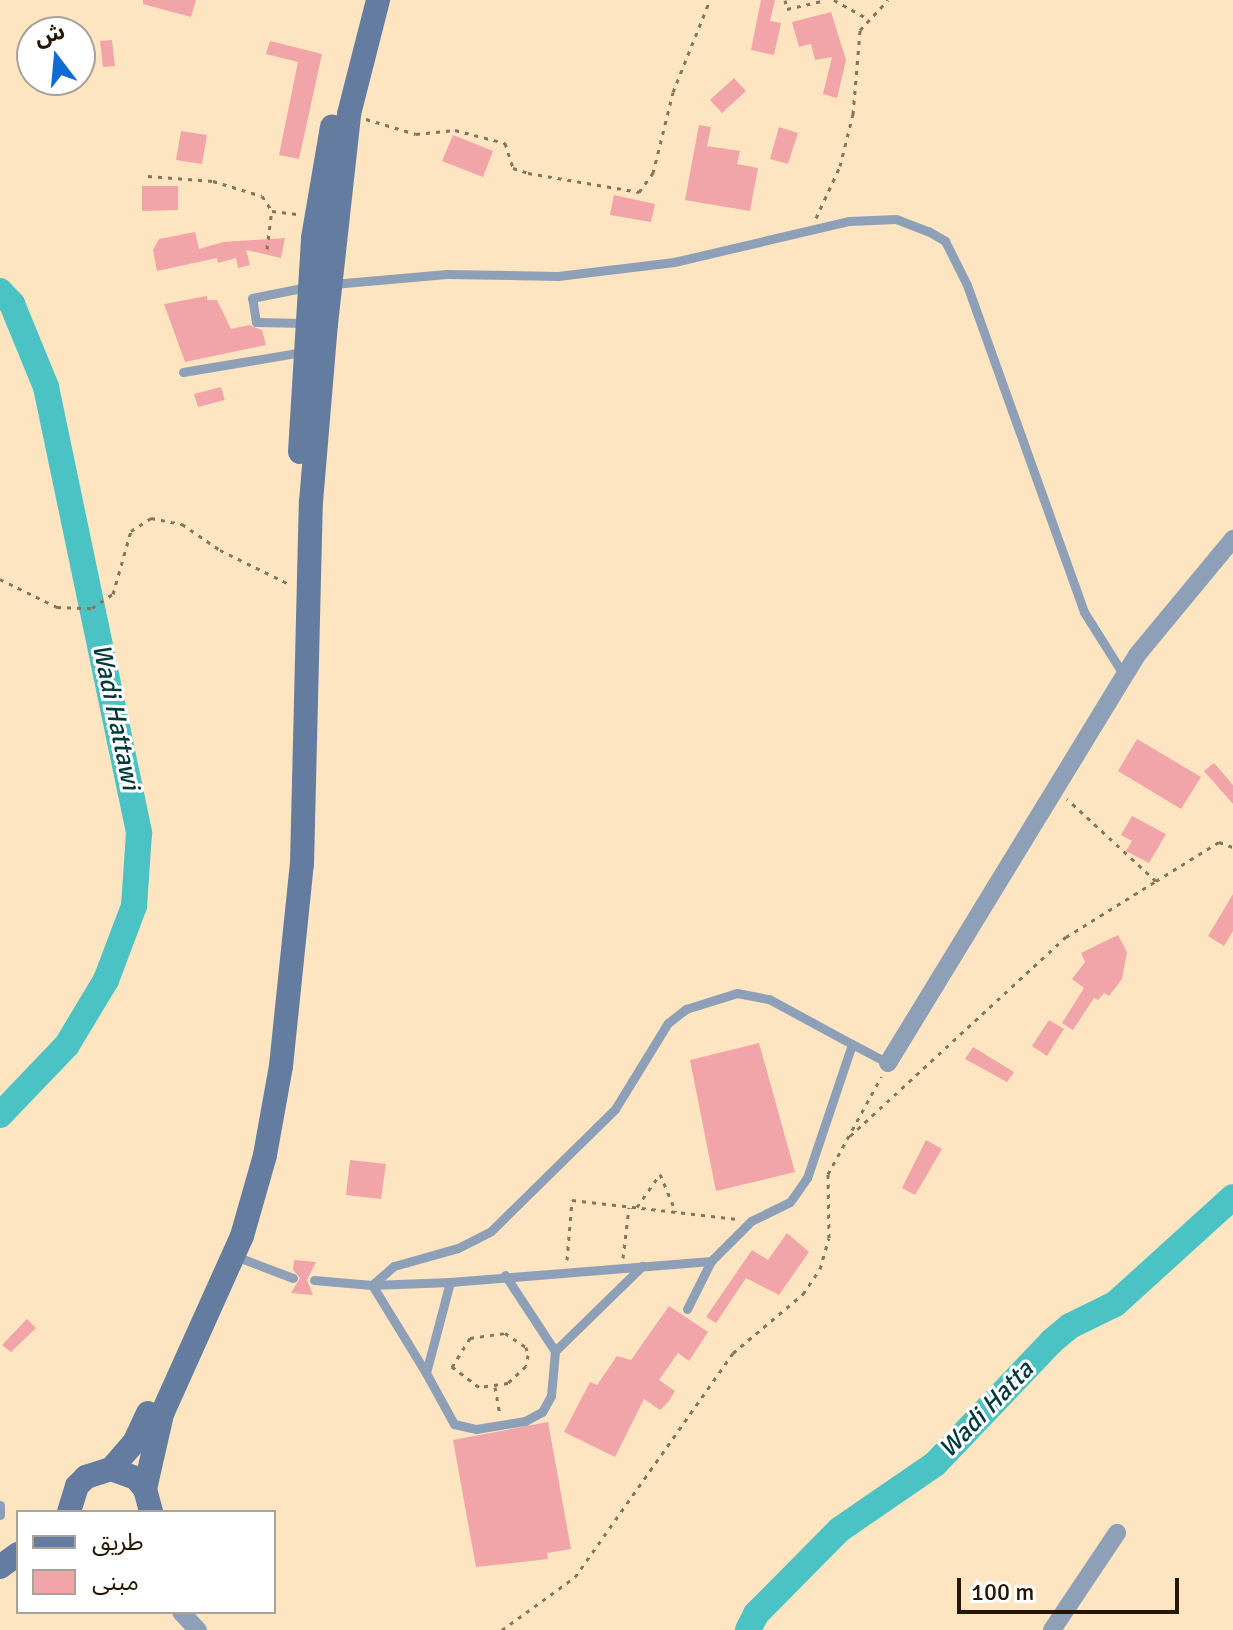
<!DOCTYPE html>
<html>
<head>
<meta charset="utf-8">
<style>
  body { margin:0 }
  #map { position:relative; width:1233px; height:1630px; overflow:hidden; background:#fee5c1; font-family:Signika,"Noto Sans Arabic",sans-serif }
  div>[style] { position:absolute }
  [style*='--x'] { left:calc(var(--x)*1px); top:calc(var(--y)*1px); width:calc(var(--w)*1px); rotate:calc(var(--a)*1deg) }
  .river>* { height:26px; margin:-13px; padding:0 13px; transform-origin:13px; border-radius:13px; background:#4bc2c4 }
  .building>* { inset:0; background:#f1a5a8 }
  .path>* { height:3px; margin-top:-1.5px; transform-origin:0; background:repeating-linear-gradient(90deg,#887458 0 4px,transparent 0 10px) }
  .lane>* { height:9px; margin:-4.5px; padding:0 4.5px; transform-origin:4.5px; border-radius:4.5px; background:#8ea0b8 }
  .street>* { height:18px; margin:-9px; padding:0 9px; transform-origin:9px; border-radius:9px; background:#8ea0b8 }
  .secondary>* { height:24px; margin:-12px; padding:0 12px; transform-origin:12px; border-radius:12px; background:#637c9f }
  span { translate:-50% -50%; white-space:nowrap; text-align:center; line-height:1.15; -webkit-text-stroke:6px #fff; paint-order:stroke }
  .water-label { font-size:26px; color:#00393a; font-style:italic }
  .legend { position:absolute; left:16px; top:1510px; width:260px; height:104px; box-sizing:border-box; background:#fff; border:2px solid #a8a299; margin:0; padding:10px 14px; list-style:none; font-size:24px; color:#251600 }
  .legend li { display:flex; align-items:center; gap:16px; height:40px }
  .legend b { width:40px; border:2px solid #a8a299 }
  .north { position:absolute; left:16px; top:16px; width:80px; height:80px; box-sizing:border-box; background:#fff; border:2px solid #a8a299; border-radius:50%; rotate:344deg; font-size:22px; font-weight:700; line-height:32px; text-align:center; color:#251600 }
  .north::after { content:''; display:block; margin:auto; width:28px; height:36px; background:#106bd4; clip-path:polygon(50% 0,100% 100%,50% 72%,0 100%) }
  .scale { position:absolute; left:957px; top:1578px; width:222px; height:36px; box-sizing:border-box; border:4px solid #251600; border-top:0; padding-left:10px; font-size:24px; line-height:28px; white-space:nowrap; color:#251600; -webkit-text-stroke:6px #fff; paint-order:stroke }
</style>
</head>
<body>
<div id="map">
  <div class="river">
    <i style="--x:0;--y:291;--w:18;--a:47"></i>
    <i style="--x:12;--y:304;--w:90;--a:67.7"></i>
    <i style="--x:46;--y:387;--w:456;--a:78.2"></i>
    <i style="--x:139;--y:833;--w:73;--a:93.9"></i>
    <i style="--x:134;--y:906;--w:79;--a:110.7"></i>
    <i style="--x:106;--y:980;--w:76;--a:121"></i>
    <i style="--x:67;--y:1045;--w:97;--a:133.7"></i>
    <i style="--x:748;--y:1630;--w:18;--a:-63"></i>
    <i style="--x:756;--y:1614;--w:118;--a:-45.3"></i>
    <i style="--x:839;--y:1530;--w:116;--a:-34.5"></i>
    <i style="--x:935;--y:1464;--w:170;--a:-46.4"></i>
    <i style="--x:1052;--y:1341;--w:23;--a:-40"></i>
    <i style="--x:1070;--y:1326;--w:50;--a:-26.1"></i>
    <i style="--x:1115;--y:1304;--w:159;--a:-42.2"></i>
  </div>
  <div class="building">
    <i style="clip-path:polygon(143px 0,196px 0,191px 17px,143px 4px)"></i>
    <i style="clip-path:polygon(761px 0,775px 0,770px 21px,781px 23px,774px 55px,751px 50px)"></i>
    <i style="clip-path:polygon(831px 12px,846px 60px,837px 98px,823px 94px,832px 57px,815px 60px,811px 44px,799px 47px,792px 22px)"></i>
    <i style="clip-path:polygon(112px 40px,115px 66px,103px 67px,100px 41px)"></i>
    <i style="clip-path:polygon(270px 41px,322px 54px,299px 159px,279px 155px,298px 62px,266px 54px)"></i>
    <i style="clip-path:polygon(734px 78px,746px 91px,722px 113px,710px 100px)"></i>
    <i style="clip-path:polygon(699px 125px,711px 127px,707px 146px,740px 151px,737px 164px,758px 168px,750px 211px,685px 200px)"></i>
    <i style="clip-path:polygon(779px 127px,798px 133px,788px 164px,770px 159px)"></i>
    <i style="clip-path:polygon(181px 131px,207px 135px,202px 164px,176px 160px)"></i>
    <i style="clip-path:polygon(453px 135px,493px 151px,483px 177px,442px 161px)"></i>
    <i style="clip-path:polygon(142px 186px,178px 186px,178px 210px,142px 211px)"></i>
    <i style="clip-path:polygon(614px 195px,655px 204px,651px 222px,610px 215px)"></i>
    <i style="clip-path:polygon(195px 232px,199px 249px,223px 242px,285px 238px,281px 258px,246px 250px,250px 265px,238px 268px,236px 258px,218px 263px,217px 258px,157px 271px,153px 250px,159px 239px)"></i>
    <i style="clip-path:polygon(207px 296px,207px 300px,217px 300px,231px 329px,249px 325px,262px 330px,266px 345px,185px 362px,164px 304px)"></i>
    <i style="clip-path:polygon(221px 387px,225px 400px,198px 407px,194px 394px)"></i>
    <i style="clip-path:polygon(1137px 739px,1201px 777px,1181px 809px,1118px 771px)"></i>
    <i style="clip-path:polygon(1214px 763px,1233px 785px,1233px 804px,1204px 771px)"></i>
    <i style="clip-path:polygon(1132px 816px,1166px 834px,1149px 863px,1126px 851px,1132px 841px,1121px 835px)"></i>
    <i style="clip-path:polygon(1233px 894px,1233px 931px,1224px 946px,1208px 936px)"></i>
    <i style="clip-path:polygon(1118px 935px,1127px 952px,1122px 979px,1109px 996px,1104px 993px,1098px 1000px,1094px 998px,1073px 1030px,1062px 1023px,1084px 988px,1072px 979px,1085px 962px,1081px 953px)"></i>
    <i style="clip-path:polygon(1049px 1020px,1064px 1029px,1047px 1056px,1032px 1046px)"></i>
    <i style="clip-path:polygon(759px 1043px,795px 1172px,716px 1191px,690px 1060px)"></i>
    <i style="clip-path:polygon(973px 1047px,1014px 1072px,1007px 1082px,965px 1059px)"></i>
    <i style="clip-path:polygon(926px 1140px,942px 1149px,915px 1195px,902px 1188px)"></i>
    <i style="clip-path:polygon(350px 1160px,386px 1164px,381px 1199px,346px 1195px)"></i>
    <i style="clip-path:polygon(787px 1233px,809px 1252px,779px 1295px,746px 1278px,716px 1323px,706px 1317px,752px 1250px,768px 1260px)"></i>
    <i style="clip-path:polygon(294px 1260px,316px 1262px,307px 1280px,313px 1295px,291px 1293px,300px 1278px,293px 1270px)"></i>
    <i style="clip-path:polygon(669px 1306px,708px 1332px,689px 1361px,678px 1353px,659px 1380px,675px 1391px,669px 1401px,660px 1410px,644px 1399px,615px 1457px,564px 1432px,590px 1382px,597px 1385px,617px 1356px,631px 1360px)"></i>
    <i style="clip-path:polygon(27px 1319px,36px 1328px,11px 1352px,2px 1345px)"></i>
    <i style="clip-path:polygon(548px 1422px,571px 1549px,547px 1553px,548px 1559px,476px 1567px,453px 1440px)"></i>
  </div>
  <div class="path">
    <i style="--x:785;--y:0;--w:9;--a:77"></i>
    <i style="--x:787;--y:9;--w:39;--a:-13"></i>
    <i style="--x:834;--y:0;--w:39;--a:29"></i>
    <i style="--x:366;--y:119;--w:52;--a:16.7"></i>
    <i style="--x:416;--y:134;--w:39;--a:-6"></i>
    <i style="--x:455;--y:130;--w:52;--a:14.6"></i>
    <i style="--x:505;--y:143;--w:26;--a:72"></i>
    <i style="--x:513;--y:168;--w:16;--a:18"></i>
    <i style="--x:528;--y:173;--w:113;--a:9.7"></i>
    <i style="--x:639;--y:192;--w:24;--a:-54"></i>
    <i style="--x:653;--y:173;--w:83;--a:-76.1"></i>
    <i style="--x:673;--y:92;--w:99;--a:-68.1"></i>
    <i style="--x:148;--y:176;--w:65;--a:4.4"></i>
    <i style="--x:213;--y:181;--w:51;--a:17"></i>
    <i style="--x:262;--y:196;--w:18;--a:56"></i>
    <i style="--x:272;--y:211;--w:25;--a:7"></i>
    <i style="--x:816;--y:218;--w:57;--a:-65.2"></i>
    <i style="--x:840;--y:166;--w:54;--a:-76"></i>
    <i style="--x:853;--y:114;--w:84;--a:-85.2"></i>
    <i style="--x:860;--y:30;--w:41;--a:-47"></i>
    <i style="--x:267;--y:249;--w:38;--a:-83"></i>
    <i style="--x:0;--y:579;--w:64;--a:26.2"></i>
    <i style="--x:57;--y:607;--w:35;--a:2"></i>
    <i style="--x:92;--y:608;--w:25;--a:-34"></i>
    <i style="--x:113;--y:594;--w:66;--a:-74.1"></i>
    <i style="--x:131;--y:531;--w:24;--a:-33"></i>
    <i style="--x:151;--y:518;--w:32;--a:11"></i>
    <i style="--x:182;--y:524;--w:46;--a:34.4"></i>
    <i style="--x:220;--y:550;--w:77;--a:26.2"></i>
    <i style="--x:1156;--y:881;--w:74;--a:-31.8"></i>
    <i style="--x:1219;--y:842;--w:15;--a:20"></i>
    <i style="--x:850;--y:1136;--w:294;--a:-42.7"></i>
    <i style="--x:1066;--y:937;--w:106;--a:-31.9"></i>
    <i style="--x:1156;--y:881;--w:121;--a:-137.3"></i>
    <i style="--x:637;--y:1207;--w:40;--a:-55.1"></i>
    <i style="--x:660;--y:1174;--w:41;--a:67.2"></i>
    <i style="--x:623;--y:1258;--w:51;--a:-83.3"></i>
    <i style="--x:567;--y:1260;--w:60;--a:-85.2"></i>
    <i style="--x:572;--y:1200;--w:164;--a:6.6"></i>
    <i style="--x:505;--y:1333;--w:25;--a:34"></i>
    <i style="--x:526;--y:1347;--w:8;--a:76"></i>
    <i style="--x:528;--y:1355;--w:11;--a:100"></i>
    <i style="--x:526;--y:1366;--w:25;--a:137"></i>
    <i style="--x:508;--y:1383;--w:29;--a:172"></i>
    <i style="--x:479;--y:1387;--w:34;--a:-143"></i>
    <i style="--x:452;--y:1367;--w:34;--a:-58"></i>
    <i style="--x:470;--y:1338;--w:35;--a:-8"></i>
    <i style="--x:495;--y:1387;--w:28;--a:80"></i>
    <i style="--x:502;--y:1630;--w:90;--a:-36"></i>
    <i style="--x:575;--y:1577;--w:274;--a:-54.8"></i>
    <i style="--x:733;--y:1353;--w:92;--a:-40.1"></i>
    <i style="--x:803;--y:1294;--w:30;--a:-56"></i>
    <i style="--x:820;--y:1269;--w:32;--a:-74"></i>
    <i style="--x:829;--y:1238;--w:64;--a:-90.9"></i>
    <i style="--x:828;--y:1174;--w:111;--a:-61.3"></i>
  </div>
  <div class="lane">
    <i style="--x:333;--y:284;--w:114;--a:-5"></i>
    <i style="--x:447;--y:274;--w:111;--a:1"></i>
    <i style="--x:558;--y:276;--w:117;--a:-6.9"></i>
    <i style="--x:674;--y:262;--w:180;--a:-13.2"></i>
    <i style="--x:849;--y:221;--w:47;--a:-2.4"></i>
    <i style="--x:896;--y:219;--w:34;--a:21"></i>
    <i style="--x:928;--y:231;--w:20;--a:30"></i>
    <i style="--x:945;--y:241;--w:49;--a:63.4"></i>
    <i style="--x:967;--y:285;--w:347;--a:70.3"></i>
    <i style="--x:1084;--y:612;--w:77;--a:57.8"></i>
    <i style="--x:305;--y:323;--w:49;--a:-178.8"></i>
    <i style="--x:256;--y:322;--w:24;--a:-99"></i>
    <i style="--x:252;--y:298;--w:56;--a:-11.3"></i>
    <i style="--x:183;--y:372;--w:122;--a:-9.5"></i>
    <i style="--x:235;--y:1256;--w:62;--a:20.8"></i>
    <i style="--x:505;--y:1275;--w:91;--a:56.7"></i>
    <i style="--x:555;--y:1351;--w:122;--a:-44.3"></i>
    <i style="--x:314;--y:1280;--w:58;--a:4.9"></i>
    <i style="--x:372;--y:1285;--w:78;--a:-2.2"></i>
    <i style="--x:450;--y:1282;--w:262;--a:-4.6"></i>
    <i style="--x:711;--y:1261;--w:57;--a:-45"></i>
    <i style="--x:751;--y:1221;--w:43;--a:-26"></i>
    <i style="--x:790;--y:1202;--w:29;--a:-55"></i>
    <i style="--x:807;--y:1178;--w:141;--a:-71.4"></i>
    <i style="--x:852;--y:1044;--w:41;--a:27.8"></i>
    <i style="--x:450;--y:1282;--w:94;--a:104.8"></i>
    <i style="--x:426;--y:1373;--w:103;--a:-121.5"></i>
    <i style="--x:372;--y:1285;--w:29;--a:-41"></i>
    <i style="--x:394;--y:1266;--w:66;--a:-15.7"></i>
    <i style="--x:458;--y:1248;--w:37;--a:-27"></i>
    <i style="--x:491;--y:1231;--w:174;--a:-44.5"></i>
    <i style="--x:615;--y:1109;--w:101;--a:-58.4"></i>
    <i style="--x:668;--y:1023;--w:23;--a:-38"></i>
    <i style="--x:686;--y:1009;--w:53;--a:-17.4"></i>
    <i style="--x:737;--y:993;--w:33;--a:11"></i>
    <i style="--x:769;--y:999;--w:94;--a:28.5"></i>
    <i style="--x:687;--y:1309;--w:54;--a:-63.4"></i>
    <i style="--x:426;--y:1373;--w:58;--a:61.2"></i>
    <i style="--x:454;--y:1424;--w:23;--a:13"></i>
    <i style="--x:476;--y:1429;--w:50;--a:-9.3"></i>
    <i style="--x:525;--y:1421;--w:19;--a:-28"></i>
    <i style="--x:542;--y:1412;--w:18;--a:-61"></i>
    <i style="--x:551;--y:1396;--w:45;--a:-84.9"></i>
    <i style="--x:0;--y:1505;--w:10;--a:90"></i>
  </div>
  <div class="street">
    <i style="--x:888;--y:1063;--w:478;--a:-58.6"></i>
    <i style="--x:1137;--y:655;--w:151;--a:-50.4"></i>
    <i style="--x:181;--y:1612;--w:25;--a:47"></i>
    <i style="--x:1052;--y:1630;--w:117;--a:-56.2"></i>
  </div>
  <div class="secondary">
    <i style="--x:300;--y:452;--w:214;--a:-86.5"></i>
    <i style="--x:313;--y:238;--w:113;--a:-80.3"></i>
    <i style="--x:111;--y:1469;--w:35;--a:-49"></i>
    <i style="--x:134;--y:1443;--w:33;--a:-65"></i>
    <i style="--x:145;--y:1489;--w:77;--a:-77.2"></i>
    <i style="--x:162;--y:1414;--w:195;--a:-65.8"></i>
    <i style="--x:242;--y:1236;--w:84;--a:-74.1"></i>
    <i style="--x:265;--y:1155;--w:90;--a:-79.8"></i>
    <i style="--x:281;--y:1066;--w:203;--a:-84.1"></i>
    <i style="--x:302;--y:864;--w:362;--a:-88.6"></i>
    <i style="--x:311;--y:502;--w:179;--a:-85.2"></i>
    <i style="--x:326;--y:324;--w:211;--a:-83.7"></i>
    <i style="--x:349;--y:114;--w:118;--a:-75.7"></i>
    <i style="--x:69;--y:1512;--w:27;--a:-73"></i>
    <i style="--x:77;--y:1486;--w:13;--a:-45"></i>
    <i style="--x:86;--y:1477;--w:26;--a:-18"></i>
    <i style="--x:111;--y:1469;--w:27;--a:20"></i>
    <i style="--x:136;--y:1478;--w:14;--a:51"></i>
    <i style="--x:145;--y:1489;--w:24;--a:75"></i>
    <i style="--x:0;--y:1567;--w:22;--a:-36"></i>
  </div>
  <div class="water-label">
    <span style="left:115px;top:717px;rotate:78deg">Wadi Hattawi</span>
    <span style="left:987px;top:1410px;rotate:-46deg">Wadi Hatta</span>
  </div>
  <ul class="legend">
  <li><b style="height:10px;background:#637c9f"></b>طريق</li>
  <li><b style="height:22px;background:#f1a5a8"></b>مبنى</li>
  </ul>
  <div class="north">ش</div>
  <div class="scale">100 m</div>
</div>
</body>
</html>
